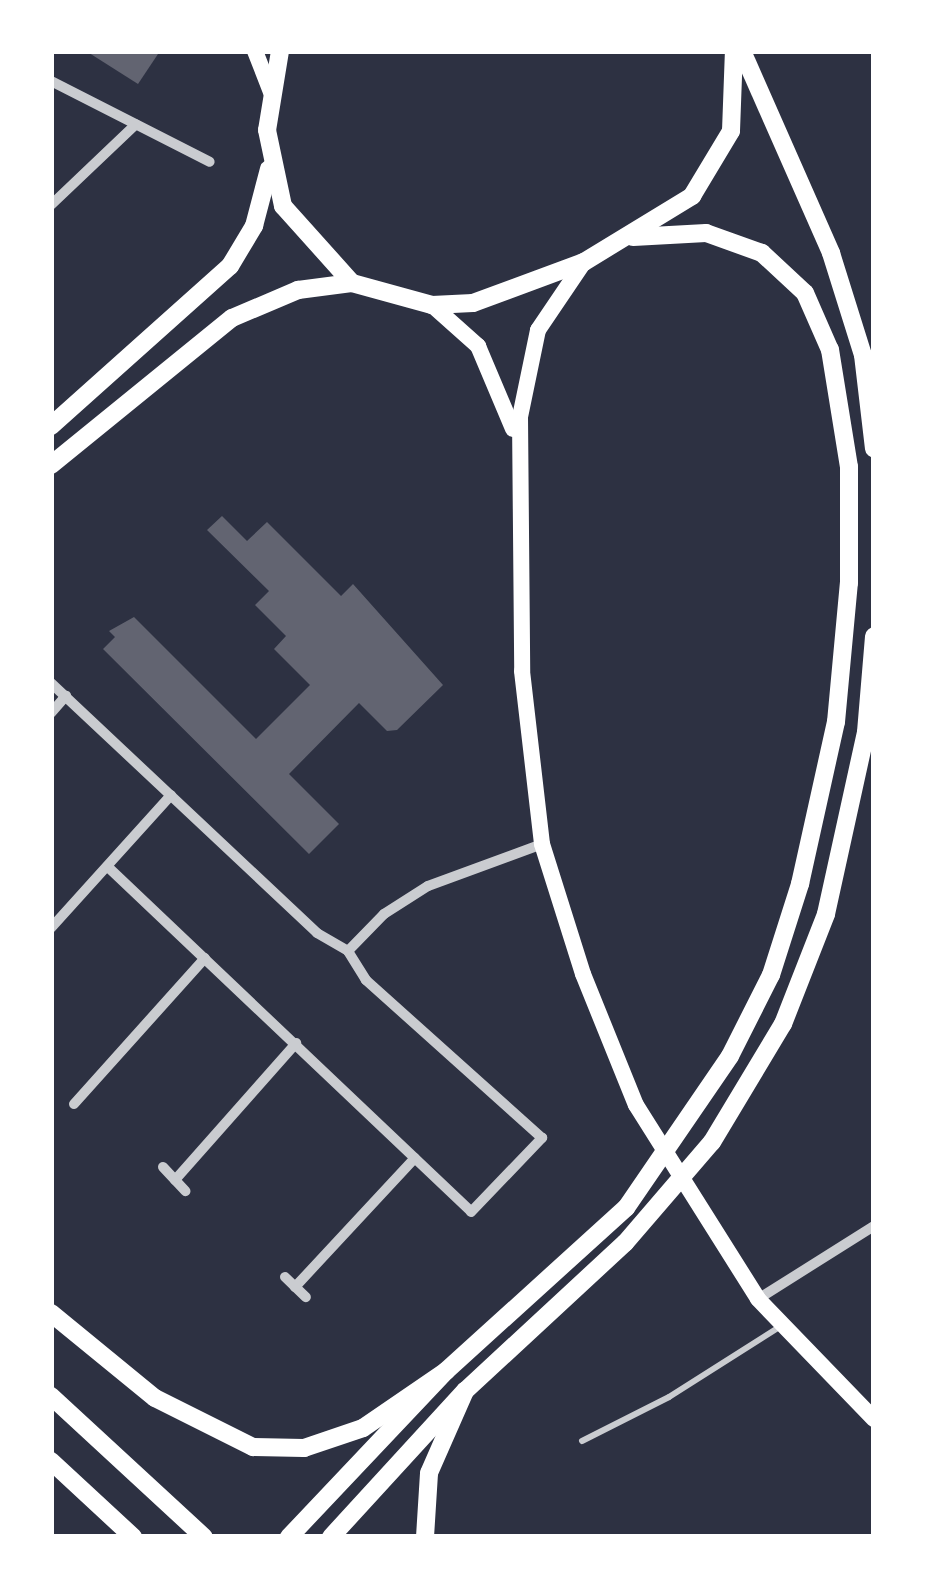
<!DOCTYPE html>
<html>
<head>
<meta charset="utf-8">
<style>
  body { margin:0 }
  #map { position:relative; width:925px; height:1588px; overflow:hidden; background:#2d3142; font-family:"Source Sans 3",sans-serif }
  div>[style] { position:absolute }
  [style*='--x'] { left:calc(var(--x)*1px); top:calc(var(--y)*1px); width:calc(var(--w)*1px); rotate:calc(var(--a)*1deg) }
  .building>* { inset:0; background:#626471 }
  .service>* { height:6px; margin:-3px; padding:0 3px; transform-origin:3px; border-radius:3px; background:#caccd0 }
  .minor>* { height:10px; margin:-5px; padding:0 5px; transform-origin:5px; border-radius:5px; background:#caccd0 }
  .primary>* { height:16px; margin:-8px; padding:0 8px; transform-origin:8px; border-radius:8px; background:#fff }
  .trunk>* { height:18px; margin:-9px; padding:0 9px; transform-origin:9px; border-radius:9px; background:#fff }
  .motorway>* { height:18px; margin:-9px; padding:0 9px; transform-origin:9px; border-radius:9px; background:#fff }
  span { translate:-50% -50%; white-space:nowrap; text-align:center; line-height:1.15; -webkit-text-stroke:12px #fff; paint-order:stroke }
  .frame { position:absolute; inset:0; border:54px solid #fff; pointer-events:none }
</style>
</head>
<body>
<div id="map">
  <div class="building">
    <i style="clip-path:polygon(86px 51px,160px 51px,138px 84px)"></i>
    <i style="clip-path:polygon(222px 516px,247px 541px,267px 522px,341px 596px,353px 584px,443px 685px,397px 730px,387px 731px,359px 703px,289px 774px,339px 824px,309px 854px,103px 649px,115px 637px,109px 631px,134px 617px,256px 739px,310px 685px,274px 649px,286px 636px,255px 605px,269px 591px,207px 530px)"></i>
  </div>
  <div class="service">
    <i style="--x:582;--y:1441;--w:97;--a:-26.8"></i>
    <i style="--x:669;--y:1397;--w:133;--a:-32.4"></i>
  </div>
  <div class="minor">
    <i style="--x:51;--y:81;--w:178;--a:27"></i>
    <i style="--x:51;--y:205;--w:117;--a:-43.6"></i>
    <i style="--x:51;--y:683;--w:365;--a:43.2"></i>
    <i style="--x:317;--y:933;--w:36;--a:30"></i>
    <i style="--x:348;--y:951;--w:52;--a:-45.8"></i>
    <i style="--x:384;--y:914;--w:52;--a:-32.5"></i>
    <i style="--x:428;--y:886;--w:121;--a:-20.2"></i>
    <i style="--x:51;--y:713;--w:23;--a:-49"></i>
    <i style="--x:109;--y:868;--w:499;--a:43.5"></i>
    <i style="--x:471;--y:1212;--w:103;--a:-46.2"></i>
    <i style="--x:542;--y:1138;--w:237;--a:-138.1"></i>
    <i style="--x:366;--y:980;--w:34;--a:-122"></i>
    <i style="--x:51;--y:928;--w:179;--a:-47.9"></i>
    <i style="--x:74;--y:1104;--w:196;--a:-48.1"></i>
    <i style="--x:163;--y:1167;--w:33;--a:47"></i>
    <i style="--x:175;--y:1180;--w:183;--a:-48.5"></i>
    <i style="--x:285;--y:1277;--w:29;--a:44"></i>
    <i style="--x:295;--y:1287;--w:176;--a:-47.1"></i>
    <i style="--x:758;--y:1299;--w:137;--a:-32.2"></i>
  </div>
  <div class="primary">
    <i style="--x:255;--y:51;--w:44;--a:68.7"></i>
    <i style="--x:584;--y:262;--w:82;--a:124.1"></i>
    <i style="--x:538;--y:330;--w:89;--a:101.7"></i>
    <i style="--x:520;--y:417;--w:254;--a:89.5"></i>
    <i style="--x:522;--y:671;--w:174;--a:83.4"></i>
    <i style="--x:542;--y:844;--w:136;--a:72.5"></i>
    <i style="--x:583;--y:974;--w:141;--a:68"></i>
    <i style="--x:636;--y:1105;--w:229;--a:57.8"></i>
    <i style="--x:758;--y:1299;--w:167;--a:46"></i>
    <i style="--x:432;--y:305;--w:62;--a:41.7"></i>
    <i style="--x:478;--y:346;--w:90;--a:67.1"></i>
  </div>
  <div class="trunk">
    <i style="--x:280;--y:51;--w:80;--a:99.3"></i>
    <i style="--x:267;--y:130;--w:78;--a:78.1"></i>
    <i style="--x:283;--y:206;--w:103;--a:48.1"></i>
    <i style="--x:352;--y:283;--w:83;--a:15.4"></i>
    <i style="--x:432;--y:305;--w:41;--a:-2.8"></i>
    <i style="--x:473;--y:303;--w:118;--a:-20.3"></i>
    <i style="--x:584;--y:262;--w:127;--a:-31.4"></i>
    <i style="--x:692;--y:196;--w:76;--a:-59"></i>
    <i style="--x:731;--y:131;--w:80;--a:-87.9"></i>
    <i style="--x:742;--y:51;--w:221;--a:66.2"></i>
    <i style="--x:831;--y:253;--w:107;--a:72.6"></i>
    <i style="--x:863;--y:355;--w:94;--a:83.3"></i>
    <i style="--x:51;--y:426;--w:240;--a:-41.8"></i>
    <i style="--x:230;--y:266;--w:47;--a:-59"></i>
    <i style="--x:254;--y:226;--w:59;--a:-75.3"></i>
    <i style="--x:51;--y:465;--w:233;--a:-39.1"></i>
    <i style="--x:232;--y:318;--w:72;--a:-23"></i>
    <i style="--x:298;--y:290;--w:54;--a:-7.4"></i>
    <i style="--x:289;--y:1537;--w:228;--a:-46.6"></i>
    <i style="--x:446;--y:1371;--w:243;--a:-42.2"></i>
    <i style="--x:626;--y:1208;--w:184;--a:-55.6"></i>
    <i style="--x:730;--y:1056;--w:91;--a:-63.2"></i>
    <i style="--x:771;--y:975;--w:96;--a:-72.3"></i>
    <i style="--x:800;--y:884;--w:166;--a:-77.5"></i>
    <i style="--x:836;--y:722;--w:140;--a:-84.7"></i>
    <i style="--x:849;--y:583;--w:116;--a:-90"></i>
    <i style="--x:849;--y:467;--w:119;--a:-99.2"></i>
    <i style="--x:830;--y:350;--w:62;--a:-113.7"></i>
    <i style="--x:805;--y:293;--w:59;--a:-137.1"></i>
    <i style="--x:762;--y:253;--w:59;--a:-160.3"></i>
    <i style="--x:706;--y:233;--w:73;--a:176.9"></i>
    <i style="--x:331;--y:1537;--w:198;--a:-47.5"></i>
    <i style="--x:465;--y:1391;--w:218;--a:-42.8"></i>
    <i style="--x:625;--y:1243;--w:133;--a:-49.3"></i>
    <i style="--x:712;--y:1142;--w:138;--a:-59"></i>
    <i style="--x:783;--y:1024;--w:118;--a:-68.6"></i>
    <i style="--x:826;--y:914;--w:186;--a:-77.6"></i>
    <i style="--x:866;--y:732;--w:96;--a:-85.2"></i>
  </div>
  <div class="motorway">
    <i style="--x:51;--y:1313;--w:134;--a:39.3"></i>
    <i style="--x:155;--y:1398;--w:110;--a:26.6"></i>
    <i style="--x:253;--y:1447;--w:51;--a:1.1"></i>
    <i style="--x:304;--y:1448;--w:62;--a:-18.7"></i>
    <i style="--x:363;--y:1428;--w:101;--a:-34.5"></i>
    <i style="--x:51;--y:1396;--w:208;--a:42.7"></i>
    <i style="--x:51;--y:1461;--w:112;--a:42.8"></i>
    <i style="--x:425;--y:1537;--w:64;--a:-86.4"></i>
    <i style="--x:429;--y:1473;--w:90;--a:-66.3"></i>
  </div>
  <div class="frame"></div>
</div>
</body>
</html>
